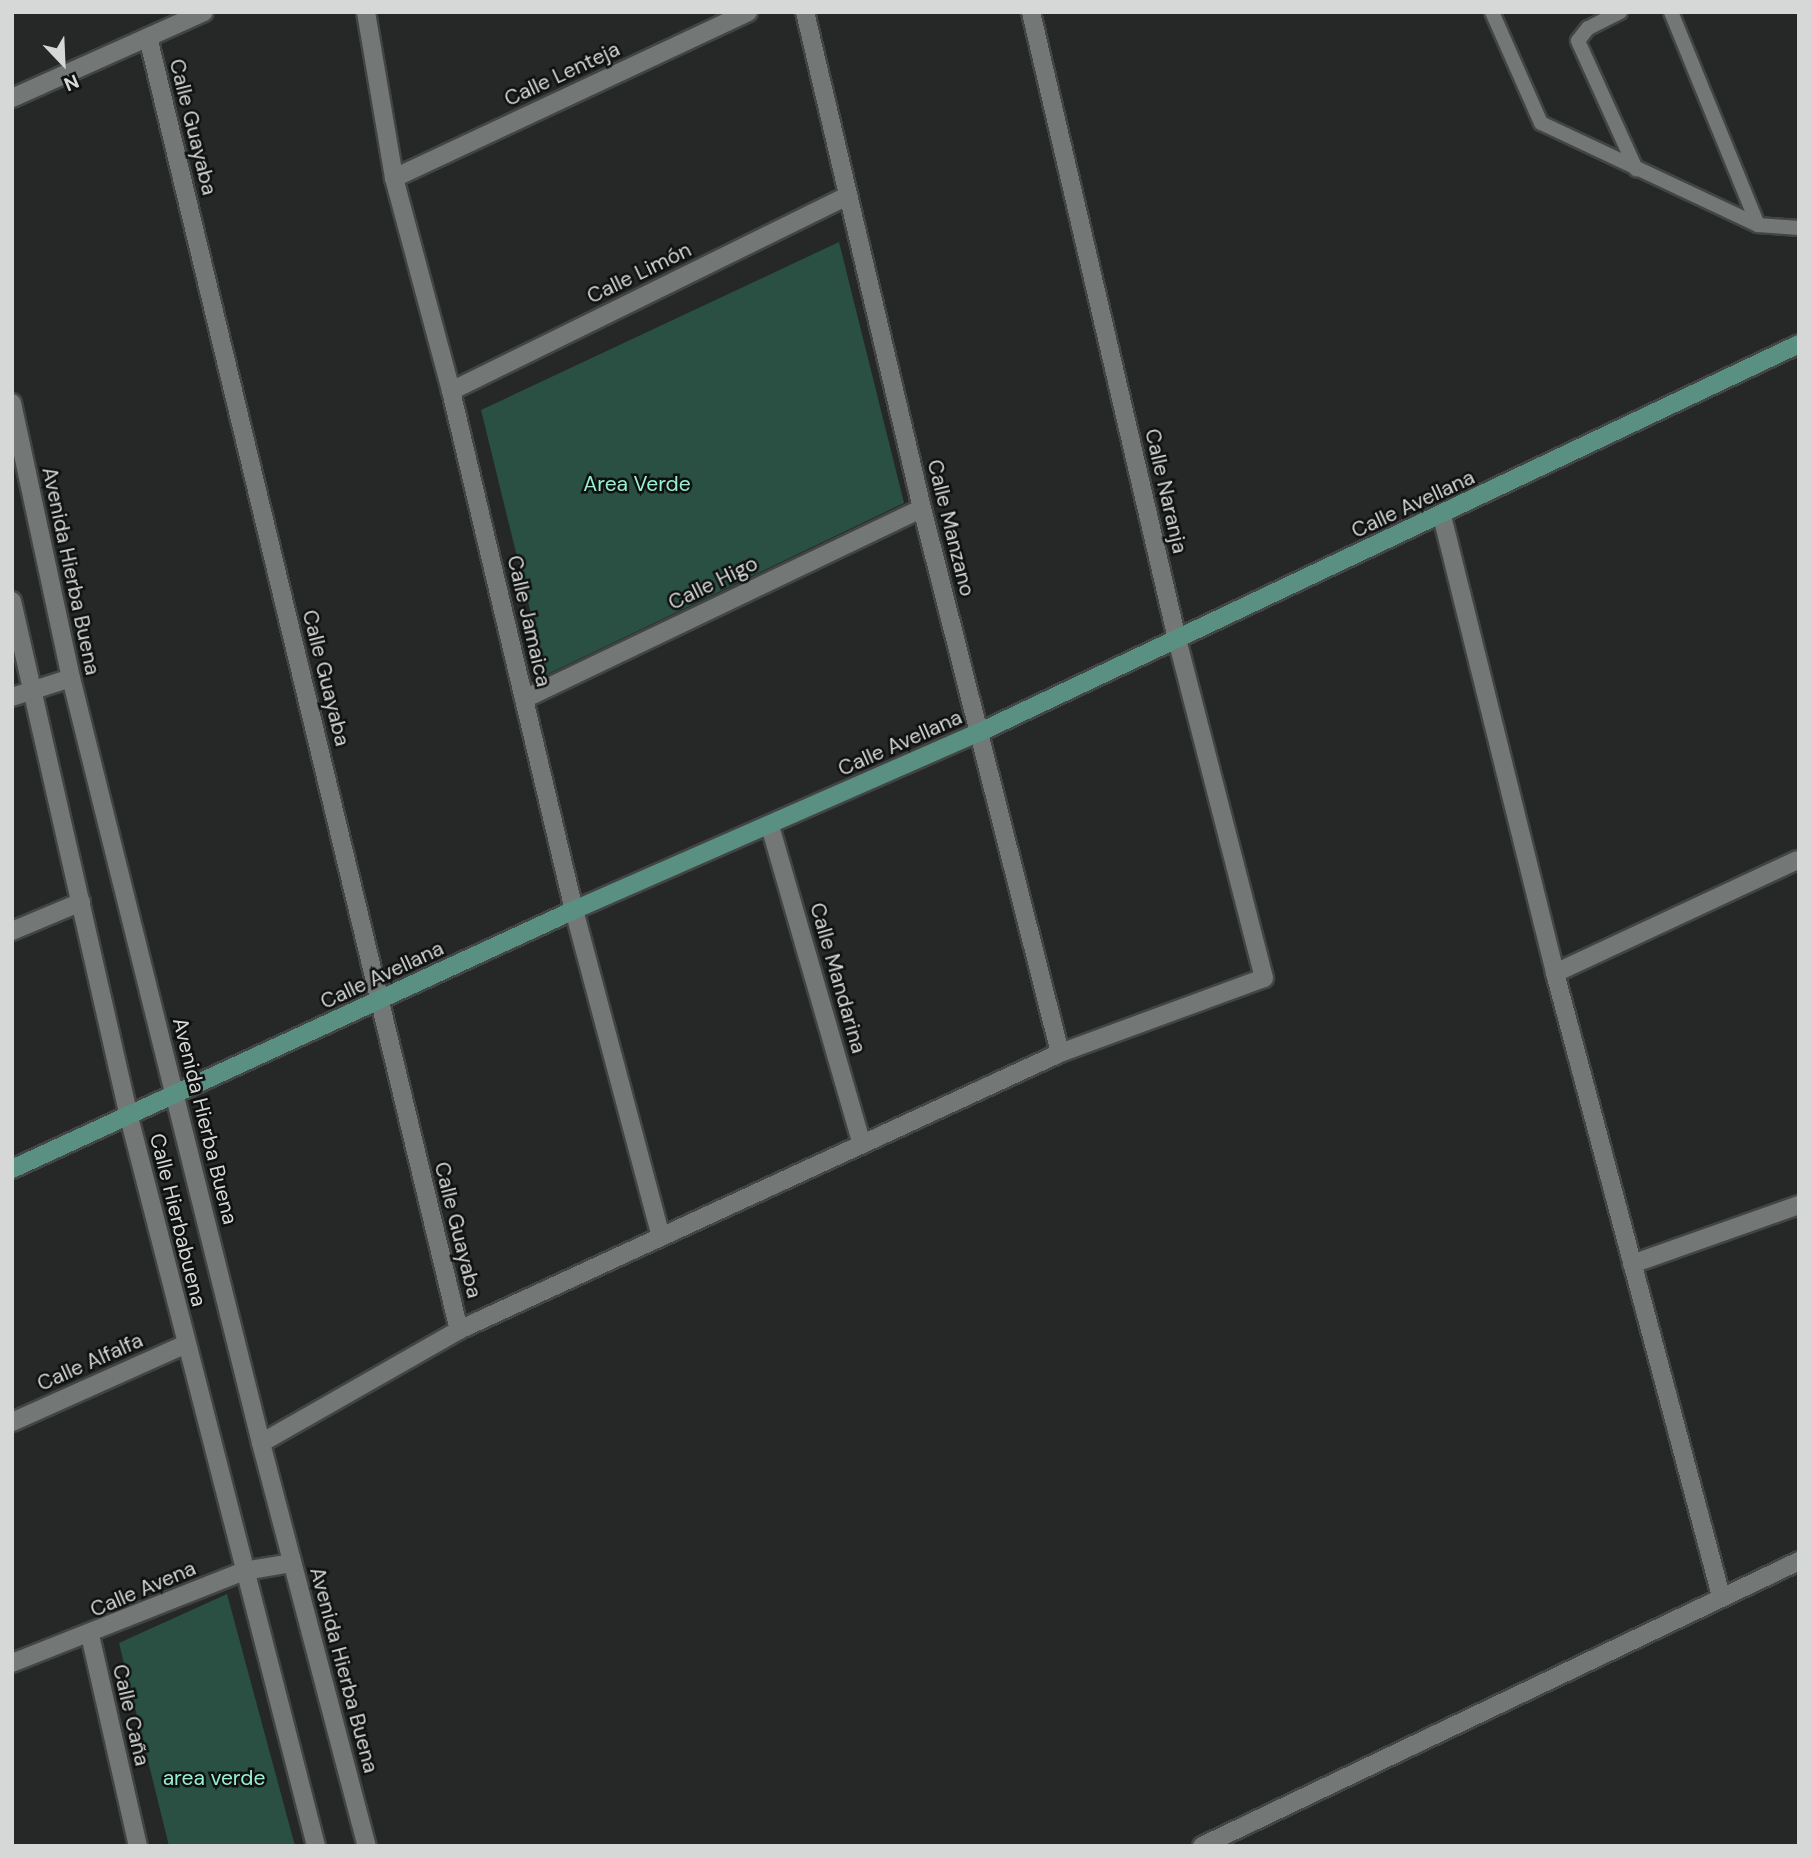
<!DOCTYPE html>
<html>
<head>
<meta charset="utf-8">
<style>
  body { margin:0 }
  #map { position:relative; width:1811px; height:1858px; overflow:hidden; background:#252827; font-family:"DM Sans",sans-serif }
  div>[style] { position:absolute }
  [style*='--x'] { left:calc(var(--x)*1px); top:calc(var(--y)*1px); width:calc(var(--w)*1px); rotate:calc(var(--a)*1deg) }
  .green>* { inset:0; background:#295043 }
  .roads { filter:drop-shadow(2px 0 #424544) drop-shadow(-2px 0 #424544) drop-shadow(0 2px #424544) drop-shadow(0 -2px #424544) }
  .lane>* { height:14px; margin:-7px; padding:0 7px; transform-origin:7px; border-radius:7px; background:#737775 }
  .street>* { height:18px; margin:-9px; padding:0 9px; transform-origin:9px; border-radius:9px; background:#737775 }
  .secondary>* { height:18px; margin:-9px; padding:0 9px; transform-origin:9px; border-radius:9px; background:#599082 }
  span { translate:-50% -50%; white-space:nowrap; text-align:center; line-height:1.15; -webkit-text-stroke:5px #0f1110; paint-order:stroke }
  .street-label { font-size:21px; color:#d6d8d7 }
  .park-label { font-size:21px; color:#99efd1 }
  .frame { position:absolute; inset:0; border:14px solid #d6d8d7; pointer-events:none }
  .north { position:absolute; left:28px; top:28px; width:70px; height:70px; -webkit-text-stroke:5px #0f1110; paint-order:stroke; rotate:157deg; font-size:19px; font-weight:700; line-height:28px; text-align:center; color:#d6d8d7 }
  .north::after { content:''; display:block; margin:auto; width:24px; height:32px; background:#d6d8d7; clip-path:polygon(50% 0,100% 100%,50% 72%,0 100%) }
</style>
</head>
<body>
<div id="map">
  <div class="green">
    <i style="clip-path:polygon(839px 242px,904px 503px,546px 675px,481px 410px)"></i>
    <i style="clip-path:polygon(227px 1594px,295px 1846px,169px 1846px,119px 1643px)"></i>
  </div>
  <div class="roads">
    <div class="lane">
      <i style="--x:1492;--y:12;--w:121;--a:66.2"></i>
      <i style="--x:1541;--y:123;--w:240;--a:25.2"></i>
      <i style="--x:1758;--y:225;--w:41;--a:4.2"></i>
      <i style="--x:1620;--y:12;--w:36;--a:153"></i>
      <i style="--x:1588;--y:28;--w:16;--a:128"></i>
      <i style="--x:1578;--y:41;--w:141;--a:65.6"></i>
      <i style="--x:1671;--y:12;--w:230;--a:67.8"></i>
    </div>
    <div class="street">
      <i style="--x:366;--y:12;--w:168;--a:80.4"></i>
      <i style="--x:394;--y:178;--w:220;--a:75"></i>
      <i style="--x:451;--y:391;--w:533;--a:76.67"></i>
      <i style="--x:574;--y:910;--w:338;--a:75.1"></i>
      <i style="--x:805;--y:12;--w:510;--a:76.73"></i>
      <i style="--x:922;--y:508;--w:562;--a:75.79"></i>
      <i style="--x:148;--y:37;--w:1330;--a:76.48"></i>
      <i style="--x:12;--y:98;--w:210;--a:-24.1"></i>
      <i style="--x:394;--y:178;--w:391;--a:-25.1"></i>
      <i style="--x:451;--y:391;--w:442;--a:-26.2"></i>
      <i style="--x:12;--y:403;--w:281;--a:77.9"></i>
      <i style="--x:71;--y:678;--w:788;--a:76.05"></i>
      <i style="--x:261;--y:1443;--w:417;--a:75.3"></i>
      <i style="--x:1442;--y:516;--w:471;--a:76.1"></i>
      <i style="--x:1555;--y:973;--w:645;--a:75.08"></i>
      <i style="--x:12;--y:601;--w:529;--a:77.22"></i>
      <i style="--x:129;--y:1117;--w:753;--a:75.61"></i>
      <i style="--x:12;--y:697;--w:62;--a:-17.9"></i>
      <i style="--x:524;--y:699;--w:441;--a:-25.6"></i>
      <i style="--x:770;--y:826;--w:331;--a:73.9"></i>
      <i style="--x:12;--y:931;--w:75;--a:-22.8"></i>
      <i style="--x:1555;--y:973;--w:267;--a:-25"></i>
      <i style="--x:1632;--y:1264;--w:177;--a:-19.5"></i>
      <i style="--x:12;--y:1422;--w:191;--a:-24.1"></i>
      <i style="--x:261;--y:1443;--w:228;--a:-29.7"></i>
      <i style="--x:459;--y:1330;--w:662;--a:-24.74"></i>
      <i style="--x:1060;--y:1053;--w:217;--a:-20.2"></i>
      <i style="--x:1264;--y:978;--w:350;--a:-104.4"></i>
      <i style="--x:1177;--y:639;--w:644;--a:-103.11"></i>
      <i style="--x:90;--y:1635;--w:216;--a:77.2"></i>
      <i style="--x:12;--y:1663;--w:250;--a:-21.6"></i>
      <i style="--x:244;--y:1571;--w:49;--a:-9.5"></i>
      <i style="--x:1202;--y:1846;--w:662;--a:-25.52"></i>
    </div>
    <div class="secondary">
      <i style="--x:12;--y:1169;--w:619;--a:-24.74"></i>
      <i style="--x:574;--y:910;--w:441;--a:-23.7"></i>
      <i style="--x:978;--y:733;--w:908;--a:-25.35"></i>
    </div>
  </div>
  <div class="street-label">
    <span style="left:562px;top:74px;rotate:-25deg">Calle Lenteja</span>
    <span style="left:193px;top:127px;rotate:76deg">Calle Guayaba</span>
    <span style="left:639px;top:273px;rotate:-26deg">Calle Limón</span>
    <span style="left:1166px;top:491px;rotate:77deg">Calle Naranja</span>
    <span style="left:1413px;top:504px;rotate:-25deg">Calle Avellana</span>
    <span style="left:951px;top:528px;rotate:76deg">Calle Manzano</span>
    <span style="left:71px;top:571px;rotate:78deg">Avenida Hierba Buena</span>
    <span style="left:713px;top:583px;rotate:-26deg">Calle Higo</span>
    <span style="left:529px;top:621px;rotate:77deg">Calle Jamaica</span>
    <span style="left:326px;top:678px;rotate:76deg">Calle Guayaba</span>
    <span style="left:900px;top:743px;rotate:-24deg">Calle Avellana</span>
    <span style="left:382px;top:975px;rotate:-25deg">Calle Avellana</span>
    <span style="left:838px;top:978px;rotate:74deg">Calle Mandarina</span>
    <span style="left:205px;top:1121px;rotate:76deg">Avenida Hierba Buena</span>
    <span style="left:178px;top:1220px;rotate:76deg">Calle Hierbabuena</span>
    <span style="left:458px;top:1230px;rotate:76deg">Calle Guayaba</span>
    <span style="left:90px;top:1362px;rotate:-24deg">Calle Alfalfa</span>
    <span style="left:143px;top:1589px;rotate:-23deg">Calle Avena</span>
    <span style="left:344px;top:1670px;rotate:75deg">Avenida Hierba Buena</span>
    <span style="left:131px;top:1715px;rotate:77deg">Calle Caña</span>
  </div>
  <div class="park-label">
    <span style="left:637px;top:484px">Area Verde</span>
    <span style="left:214px;top:1778px">area verde</span>
  </div>
  <div class="frame"></div>
  <div class="north">N</div>
</div>
</body>
</html>
